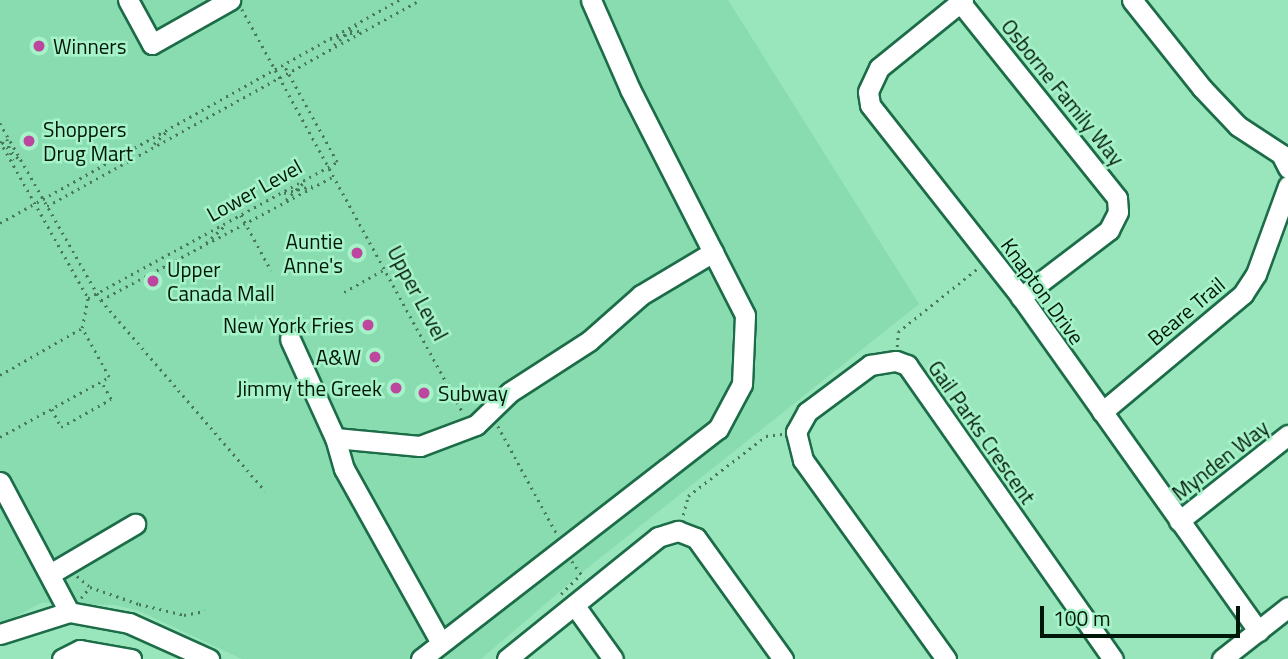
<!DOCTYPE html>
<html>
<head>
<meta charset="utf-8">
<style>
  body { margin:0 }
  #map { position:relative; width:1288px; height:659px; overflow:hidden; background:#9ae6bc; font-family:"Titillium Web",sans-serif }
  div>[style] { position:absolute }
  [style*='--x'] { left:calc(var(--x)*1px); top:calc(var(--y)*1px); width:calc(var(--w)*1px); rotate:calc(var(--a)*1deg) }
  .built>* { inset:0; background:#88dcaf }
  .path>* { height:2.5px; margin-top:-1.25px; transform-origin:0; background:repeating-linear-gradient(90deg,#48775c 0 2px,transparent 0 7px) }
  .roads { filter:drop-shadow(2px 0 #1c6c48) drop-shadow(-2px 0 #1c6c48) drop-shadow(0 2px #1c6c48) drop-shadow(0 -2px #1c6c48) }
  .minor>* { height:19px; margin:-9.5px; padding:0 9.5px; transform-origin:9.5px; border-radius:9.5px; background:#fff }
  .dots>* { width:19px; height:19px; translate:-50% -50%; box-sizing:border-box; border:4px solid #a7f3c9; border-radius:50% }
  span { translate:-50% -50%; white-space:nowrap; text-align:center; line-height:1.15; -webkit-text-stroke:5px #a7f3c9; paint-order:stroke }
  .poi-label { font-size:21px; color:#001709 }
  .left { translate:0 -50%; text-align:left }
  .right { translate:-100% -50%; text-align:right }
  .street-label { font-size:21px; color:#001709 }
  .scale { position:absolute; left:1040px; top:606px; width:200px; height:32px; box-sizing:border-box; border:4px solid #001709; border-top:0; padding-left:9px; font-size:21px; line-height:24px; white-space:nowrap; color:#001709; -webkit-text-stroke:5px #a7f3c9; paint-order:stroke }
</style>
</head>
<body>
<div id="map">
  <div class="built">
    <i style="clip-path:polygon(0 0,728px 0,919px 304px,585px 570px,481px 659px,242px 659px,137px 610px,114px 605px,41px 603px,0 625px)"></i>
  </div>
  <div class="path">
    <i style="--x:242;--y:9;--w:460;--a:61.3"></i>
    <i style="--x:330;--y:39;--w:35;--a:-16"></i>
    <i style="--x:334;--y:45;--w:32;--a:-41"></i>
    <i style="--x:0;--y:123;--w:204;--a:60.3"></i>
    <i style="--x:101;--y:300;--w:252;--a:49.3"></i>
    <i style="--x:7;--y:139;--w:22;--a:74"></i>
    <i style="--x:0;--y:141;--w:180;--a:60.7"></i>
    <i style="--x:88;--y:298;--w:284;--a:-28.6"></i>
    <i style="--x:337;--y:162;--w:112;--a:-118.9"></i>
    <i style="--x:2;--y:142;--w:25;--a:45"></i>
    <i style="--x:154;--y:144;--w:21;--a:-45"></i>
    <i style="--x:284;--y:193;--w:29;--a:-14"></i>
    <i style="--x:286;--y:200;--w:28;--a:-45"></i>
    <i style="--x:47;--y:206;--w:422;--a:-28.9"></i>
    <i style="--x:241;--y:215;--w:63;--a:61.4"></i>
    <i style="--x:0;--y:223;--w:457;--a:-29.2"></i>
    <i style="--x:206;--y:243;--w:25;--a:-43"></i>
    <i style="--x:344;--y:292;--w:49;--a:-29.2"></i>
    <i style="--x:101;--y:300;--w:264;--a:-28"></i>
    <i style="--x:897;--y:347;--w:15;--a:-86"></i>
    <i style="--x:898;--y:332;--w:101;--a:-38.6"></i>
    <i style="--x:0;--y:375;--w:95;--a:-29.8"></i>
    <i style="--x:52;--y:409;--w:20;--a:63"></i>
    <i style="--x:61;--y:427;--w:57;--a:-29.2"></i>
    <i style="--x:111;--y:399;--w:20;--a:-120"></i>
    <i style="--x:498;--y:426;--w:123;--a:61.4"></i>
    <i style="--x:0;--y:437;--w:124;--a:-28.8"></i>
    <i style="--x:109;--y:377;--w:56;--a:-118.9"></i>
    <i style="--x:82;--y:328;--w:31;--a:-79"></i>
    <i style="--x:683;--y:515;--w:20;--a:-75"></i>
    <i style="--x:688;--y:496;--w:98;--a:-37.6"></i>
    <i style="--x:766;--y:436;--w:16;--a:-7"></i>
    <i style="--x:572;--y:561;--w:21;--a:55"></i>
    <i style="--x:77;--y:576;--w:17;--a:40"></i>
    <i style="--x:90;--y:587;--w:52;--a:19.1"></i>
    <i style="--x:139;--y:604;--w:46;--a:13.7"></i>
    <i style="--x:184;--y:615;--w:21;--a:-11"></i>
    <i style="--x:561;--y:594;--w:27;--a:-45"></i>
    <i style="--x:81;--y:598;--w:14;--a:-51"></i>
  </div>
  <div class="roads">
    <div class="minor">
      <i style="--x:128;--y:0;--w:50;--a:61.4"></i>
      <i style="--x:152;--y:44;--w:90;--a:-29.4"></i>
      <i style="--x:963;--y:0;--w:108;--a:141"></i>
      <i style="--x:879;--y:68;--w:26;--a:115"></i>
      <i style="--x:868;--y:92;--w:13;--a:81"></i>
      <i style="--x:870;--y:105;--w:244;--a:51.8"></i>
      <i style="--x:1021;--y:297;--w:410;--a:54.6"></i>
      <i style="--x:1132;--y:0;--w:112;--a:51.5"></i>
      <i style="--x:1202;--y:88;--w:52;--a:46.5"></i>
      <i style="--x:1238;--y:126;--w:51;--a:33.1"></i>
      <i style="--x:1281;--y:154;--w:16;--a:63"></i>
      <i style="--x:960;--y:2;--w:251;--a:51.3"></i>
      <i style="--x:1117;--y:198;--w:14;--a:86"></i>
      <i style="--x:1118;--y:212;--w:20;--a:117"></i>
      <i style="--x:1109;--y:230;--w:111;--a:142.7"></i>
      <i style="--x:290;--y:339;--w:109;--a:65.6"></i>
      <i style="--x:1102;--y:412;--w:184;--a:-39.9"></i>
      <i style="--x:1243;--y:294;--w:24;--a:-57"></i>
      <i style="--x:1256;--y:274;--w:94;--a:-70"></i>
      <i style="--x:0;--y:482;--w:147;--a:62"></i>
      <i style="--x:1179;--y:521;--w:139;--a:-38.3"></i>
      <i style="--x:50;--y:574;--w:99;--a:-30.5"></i>
      <i style="--x:575;--y:606;--w:65;--a:54.4"></i>
      <i style="--x:0;--y:634;--w:72;--a:-17.7"></i>
      <i style="--x:69;--y:612;--w:61;--a:10.4"></i>
      <i style="--x:129;--y:623;--w:88;--a:24.2"></i>
      <i style="--x:441;--y:643;--w:199;--a:-119.1"></i>
      <i style="--x:344;--y:469;--w:32;--a:-106"></i>
      <i style="--x:335;--y:438;--w:85;--a:5.4"></i>
      <i style="--x:420;--y:446;--w:60;--a:-20.6"></i>
      <i style="--x:476;--y:425;--w:47;--a:-44.1"></i>
      <i style="--x:510;--y:392;--w:94;--a:-32.8"></i>
      <i style="--x:589;--y:341;--w:69;--a:-41.5"></i>
      <i style="--x:641;--y:295;--w:84;--a:-30.8"></i>
      <i style="--x:62;--y:659;--w:20;--a:-27"></i>
      <i style="--x:80;--y:650;--w:52;--a:10"></i>
      <i style="--x:421;--y:659;--w:376;--a:-37.8"></i>
      <i style="--x:718;--y:429;--w:51;--a:-61.9"></i>
      <i style="--x:742;--y:384;--w:69;--a:-87.5"></i>
      <i style="--x:745;--y:315;--w:254;--a:-117"></i>
      <i style="--x:630;--y:89;--w:97;--a:-113.7"></i>
      <i style="--x:507;--y:659;--w:194;--a:-38.9"></i>
      <i style="--x:658;--y:537;--w:21;--a:-17"></i>
      <i style="--x:678;--y:531;--w:19;--a:21"></i>
      <i style="--x:696;--y:538;--w:149;--a:54.3"></i>
      <i style="--x:946;--y:659;--w:245;--a:-125.7"></i>
      <i style="--x:803;--y:460;--w:29;--a:-104"></i>
      <i style="--x:796;--y:432;--w:23;--a:-61"></i>
      <i style="--x:807;--y:412;--w:79;--a:-36.7"></i>
      <i style="--x:870;--y:365;--w:26;--a:-9"></i>
      <i style="--x:896;--y:361;--w:12;--a:20"></i>
      <i style="--x:907;--y:365;--w:359;--a:55"></i>
      <i style="--x:1222;--y:659;--w:84;--a:-38.2"></i>
    </div>
  </div>
  <div class="dots">
    <i style="left:39px;top:46px;background:#bd479e"></i>
    <i style="left:29px;top:141px;background:#bd479e"></i>
    <i style="left:357px;top:253px;background:#bd479e"></i>
    <i style="left:153px;top:281px;background:#bd479e"></i>
    <i style="left:368px;top:325px;background:#bd479e"></i>
    <i style="left:375px;top:357px;background:#bd479e"></i>
    <i style="left:396px;top:388px;background:#bd479e"></i>
    <i style="left:424px;top:393px;background:#bd479e"></i>
  </div>
  <div class="poi-label">
    <span class="left" style="left:53px;top:46px">Winners</span>
    <span class="left" style="left:43px;top:141px">Shoppers<br>Drug Mart</span>
    <span class="right" style="left:343px;top:253px">Auntie<br>Anne's</span>
    <span class="left" style="left:167px;top:281px">Upper<br>Canada Mall</span>
    <span class="right" style="left:354px;top:325px">New York Fries</span>
    <span class="right" style="left:361px;top:357px">A&amp;W</span>
    <span class="right" style="left:382px;top:388px">Jimmy the Greek</span>
    <span class="left" style="left:438px;top:393px">Subway</span>
  </div>
  <div class="street-label">
    <span style="left:1063px;top:92px;rotate:51deg">Osborne Family Way</span>
    <span style="left:254px;top:190px;rotate:-29deg">Lower Level</span>
    <span style="left:1043px;top:291px;rotate:54deg">Knapton Drive</span>
    <span style="left:418px;top:293px;rotate:62deg">Upper Level</span>
    <span style="left:1186px;top:311px;rotate:-40deg">Beare Trail</span>
    <span style="left:982px;top:432px;rotate:55deg">Gail Parks Crescent</span>
    <span style="left:1220px;top:460px;rotate:-38deg">Mynden Way</span>
  </div>
  <div class="scale">100 m</div>
</div>
</body>
</html>
